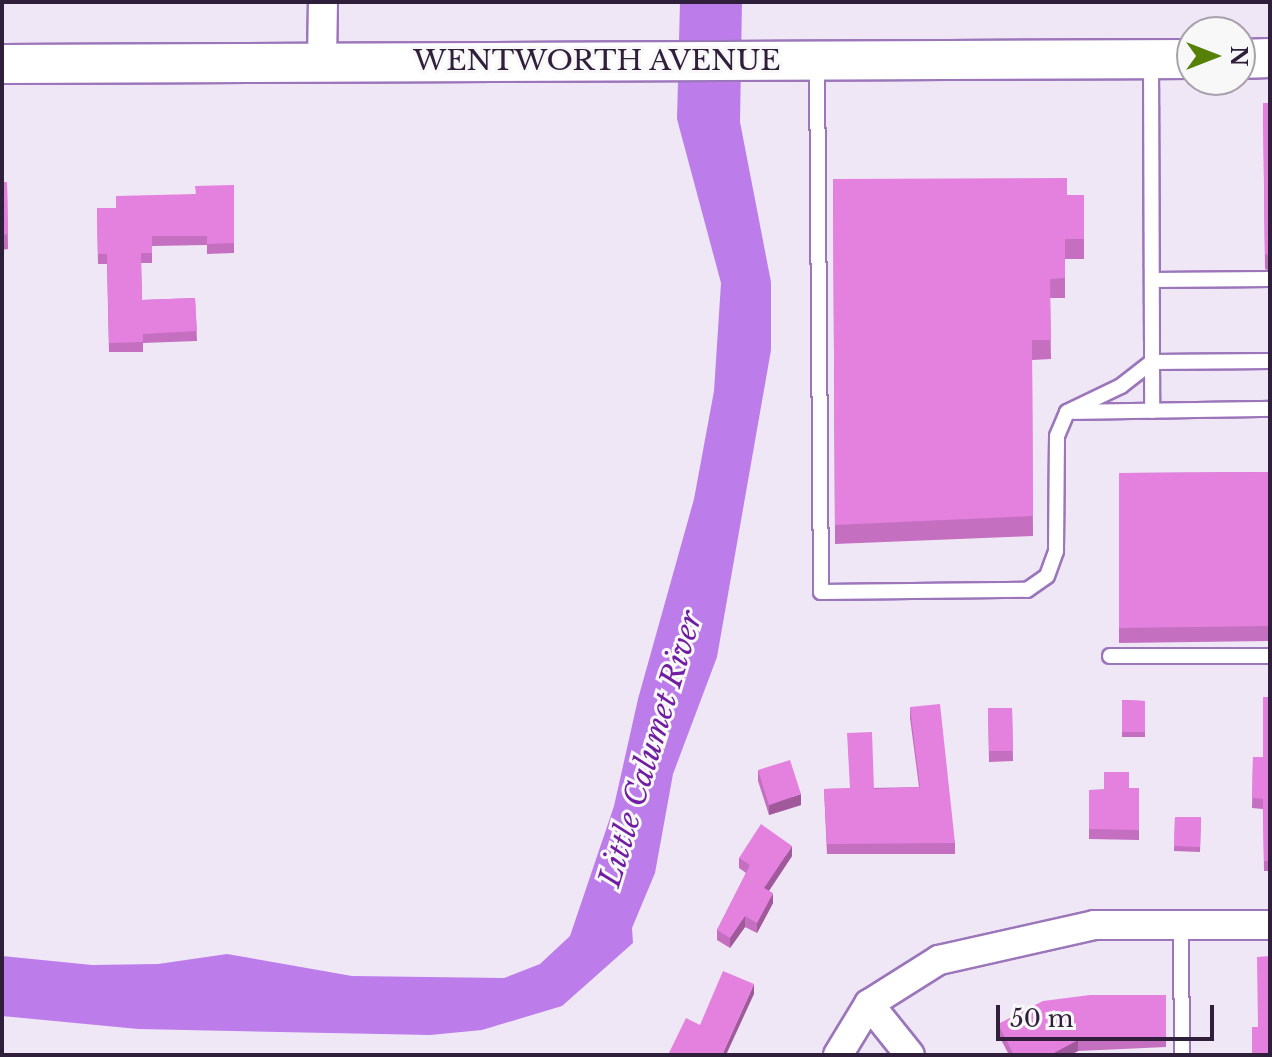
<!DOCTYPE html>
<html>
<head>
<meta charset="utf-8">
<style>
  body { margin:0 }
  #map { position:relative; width:1272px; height:1057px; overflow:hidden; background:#efe7f6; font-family:"Libre Baskerville",serif }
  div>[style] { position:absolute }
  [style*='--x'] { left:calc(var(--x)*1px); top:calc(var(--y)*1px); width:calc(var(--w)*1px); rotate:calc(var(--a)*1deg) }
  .water>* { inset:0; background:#bc7deb }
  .roads { filter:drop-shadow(2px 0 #9b76ba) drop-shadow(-2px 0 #9b76ba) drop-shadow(0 2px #9b76ba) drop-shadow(0 -2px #9b76ba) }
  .lane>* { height:14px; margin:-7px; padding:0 7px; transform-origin:7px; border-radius:7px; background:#fff }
  .street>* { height:28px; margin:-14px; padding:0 14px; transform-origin:14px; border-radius:14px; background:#fff }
  .secondary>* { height:38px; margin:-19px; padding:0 19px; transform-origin:19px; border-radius:19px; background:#fff }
  .wall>* { inset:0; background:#c46fc0 }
  .shaded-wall>* { inset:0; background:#a05a9c }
  .building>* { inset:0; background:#e481df }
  span { translate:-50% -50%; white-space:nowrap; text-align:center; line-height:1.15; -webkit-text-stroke:6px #f8f8f8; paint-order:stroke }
  .street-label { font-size:28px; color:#2f1f3b }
  .water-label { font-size:30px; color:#711da1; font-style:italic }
  .frame { position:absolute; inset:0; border:4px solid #2f1f3b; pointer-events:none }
  .north { position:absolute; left:1176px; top:16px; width:80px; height:80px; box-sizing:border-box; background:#f8f8f8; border:2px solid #a8a1ac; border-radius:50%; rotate:90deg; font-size:22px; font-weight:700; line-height:32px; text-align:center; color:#2f1f3b }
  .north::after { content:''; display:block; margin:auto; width:28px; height:36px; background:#578106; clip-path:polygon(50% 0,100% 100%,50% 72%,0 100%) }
  .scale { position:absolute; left:996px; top:1005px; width:218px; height:36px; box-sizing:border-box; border:4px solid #2f1f3b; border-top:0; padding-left:10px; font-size:24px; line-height:28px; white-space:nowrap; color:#2f1f3b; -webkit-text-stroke:6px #f8f8f8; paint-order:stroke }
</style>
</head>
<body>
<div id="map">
  <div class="water">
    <i style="clip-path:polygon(680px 2px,742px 2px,740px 122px,771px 282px,771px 350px,717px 657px,673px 774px,655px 873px,632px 928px,633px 943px,562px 1006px,482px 1030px,430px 1035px,138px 1029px,2px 1016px,2px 956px,92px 965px,158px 964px,227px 954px,352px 976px,504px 978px,540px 964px,570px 936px,614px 806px,638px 699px,694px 499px,714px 391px,721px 283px,677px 119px)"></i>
  </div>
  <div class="roads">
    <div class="lane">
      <i style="--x:1151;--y:59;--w:352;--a:89.8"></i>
      <i style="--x:817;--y:61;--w:531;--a:89.57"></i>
      <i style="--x:821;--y:592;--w:206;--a:-0.6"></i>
      <i style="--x:1027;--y:590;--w:24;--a:-35"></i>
      <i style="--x:1047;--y:576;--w:27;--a:-70"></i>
      <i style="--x:1056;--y:551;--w:115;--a:-89.5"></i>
      <i style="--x:1057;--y:436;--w:26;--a:-67"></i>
      <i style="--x:1067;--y:412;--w:60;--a:-25.7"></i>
      <i style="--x:1121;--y:386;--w:39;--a:-38"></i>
      <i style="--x:1152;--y:362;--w:118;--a:-0.5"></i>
      <i style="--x:1152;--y:280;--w:118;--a:-0.5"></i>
      <i style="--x:1074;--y:412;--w:196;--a:-0.9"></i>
      <i style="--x:1110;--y:656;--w:160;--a:0"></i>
      <i style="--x:1181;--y:925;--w:130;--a:89.6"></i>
    </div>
    <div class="street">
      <i style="--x:322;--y:63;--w:61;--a:-89.1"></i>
      <i style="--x:869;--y:1004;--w:65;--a:51.2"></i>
      <i style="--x:838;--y:1055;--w:60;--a:-58.7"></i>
      <i style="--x:869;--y:1004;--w:83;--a:-32.2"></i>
      <i style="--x:939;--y:960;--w:159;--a:-12.7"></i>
      <i style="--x:1094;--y:925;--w:176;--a:0"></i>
    </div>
    <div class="secondary">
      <i style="--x:1240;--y:59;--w:30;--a:-2"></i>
      <i style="--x:2;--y:64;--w:1190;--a:-0.24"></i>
    </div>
  </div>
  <div class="wall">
    <i style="clip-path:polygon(1263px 103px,1270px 103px,1270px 271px,1265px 269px)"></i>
    <i style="clip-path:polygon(833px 179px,1067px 195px,1084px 195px,1084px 259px,1065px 259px,1065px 298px,1050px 298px,1051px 359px,1032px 360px,1033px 536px,835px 544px)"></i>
    <i style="clip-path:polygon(2px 182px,7px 182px,8px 249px,2px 250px)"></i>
    <i style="clip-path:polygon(234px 185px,234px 253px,207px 254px,207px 245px,152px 246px,152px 263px,141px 263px,142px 300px,195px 298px,197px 341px,143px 343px,143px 352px,109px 352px,107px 264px,98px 264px,97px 208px,116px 208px,195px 194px)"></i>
    <i style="clip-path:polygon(1270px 472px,1270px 641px,1119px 643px,1119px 473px)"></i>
    <i style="clip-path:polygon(1270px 697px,1270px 871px,1264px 871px,1263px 809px,1252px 808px,1253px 757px,1263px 757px)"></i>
    <i style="clip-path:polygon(1122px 700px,1145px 701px,1145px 737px,1122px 737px)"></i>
    <i style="clip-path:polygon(910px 707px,955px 843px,955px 854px,827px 854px,824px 789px,919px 787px,910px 718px)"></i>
    <i style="clip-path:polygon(988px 708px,1012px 708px,1013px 761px,989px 762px)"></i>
    <i style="clip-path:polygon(758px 770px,801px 805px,769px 815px,758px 781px)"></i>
    <i style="clip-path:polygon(1129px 788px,1139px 788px,1139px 840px,1089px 839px,1089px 790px)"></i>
    <i style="clip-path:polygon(1175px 817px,1201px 817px,1200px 852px,1174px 851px)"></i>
    <i style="clip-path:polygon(792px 856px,769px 891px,773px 903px,757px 933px,745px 927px,730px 948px,717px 940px,717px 930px,746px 873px,739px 868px,739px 858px)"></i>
    <i style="clip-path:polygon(1166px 995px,1166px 1047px,1078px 1051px,1070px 1055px,1009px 1055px,998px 1034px,998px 1024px)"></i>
  </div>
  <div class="shaded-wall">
    <i style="clip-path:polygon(801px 794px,801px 805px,769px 815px,769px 805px)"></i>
    <i style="clip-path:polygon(792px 846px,792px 856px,764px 898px,764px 888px)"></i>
    <i style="clip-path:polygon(773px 893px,773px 903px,757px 933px,757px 923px)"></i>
    <i style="clip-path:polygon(745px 916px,745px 927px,730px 948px,730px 938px)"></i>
    <i style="clip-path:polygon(754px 984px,754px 994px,726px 1055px,722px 1055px)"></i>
    <i style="clip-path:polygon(1078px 1040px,1078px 1051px,1070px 1055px,1050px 1055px)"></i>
  </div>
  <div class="building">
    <i style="clip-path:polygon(1263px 103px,1270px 103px,1270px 256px,1265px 254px)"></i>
    <i style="clip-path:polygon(1067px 178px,1067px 195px,1084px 195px,1084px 239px,1065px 239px,1065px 278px,1050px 279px,1051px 340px,1032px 340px,1033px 516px,835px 525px,833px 179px)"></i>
    <i style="clip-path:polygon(2px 182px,7px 182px,8px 234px,2px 235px)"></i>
    <i style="clip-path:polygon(234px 185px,234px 243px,207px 244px,207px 236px,152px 236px,152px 253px,141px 253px,142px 300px,195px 298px,197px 331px,143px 334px,143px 342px,109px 343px,107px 254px,98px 254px,97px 208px,116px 208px,116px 196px,196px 194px,195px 186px)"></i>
    <i style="clip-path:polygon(1270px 472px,1270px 626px,1119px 628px,1119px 473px)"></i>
    <i style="clip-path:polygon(1263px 697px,1270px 697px,1270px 861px,1264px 861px,1263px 799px,1252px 798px,1253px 757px,1263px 757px)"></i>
    <i style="clip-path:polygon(1122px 700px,1145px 701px,1145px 732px,1122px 732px)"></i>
    <i style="clip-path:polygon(940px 704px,955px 843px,827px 844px,824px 789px,850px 788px,847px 733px,872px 732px,874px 789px,920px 787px,910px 707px)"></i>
    <i style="clip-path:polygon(988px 708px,1012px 708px,1013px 751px,989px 751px)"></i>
    <i style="clip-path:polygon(790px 760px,801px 794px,769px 805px,758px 770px)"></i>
    <i style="clip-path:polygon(1104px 772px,1129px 772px,1129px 788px,1139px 788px,1139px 830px,1089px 829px,1089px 790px,1104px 790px)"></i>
    <i style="clip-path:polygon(1175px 817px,1201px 817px,1200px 847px,1174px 846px)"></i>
    <i style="clip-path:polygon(761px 824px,792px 846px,764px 888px,773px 893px,757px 923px,745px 916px,730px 938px,717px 930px,750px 865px,739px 858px)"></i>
    <i style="clip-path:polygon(1270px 956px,1270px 1055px,1252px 1055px,1252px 1027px,1258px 1027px,1257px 957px)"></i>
    <i style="clip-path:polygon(723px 971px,754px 984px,722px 1055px,668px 1055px,686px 1018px,700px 1025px)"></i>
    <i style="clip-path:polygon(1090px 995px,1166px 995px,1166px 1037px,1078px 1040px,1050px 1055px,1014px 1055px,998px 1024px,1043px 1001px)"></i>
  </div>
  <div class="street-label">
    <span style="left:597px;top:61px">WENTWORTH AVENUE</span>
  </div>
  <div class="water-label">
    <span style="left:651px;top:749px;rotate:-73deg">Little Calumet River</span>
  </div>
  <div class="frame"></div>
  <div class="north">N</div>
  <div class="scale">50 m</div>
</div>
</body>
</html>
